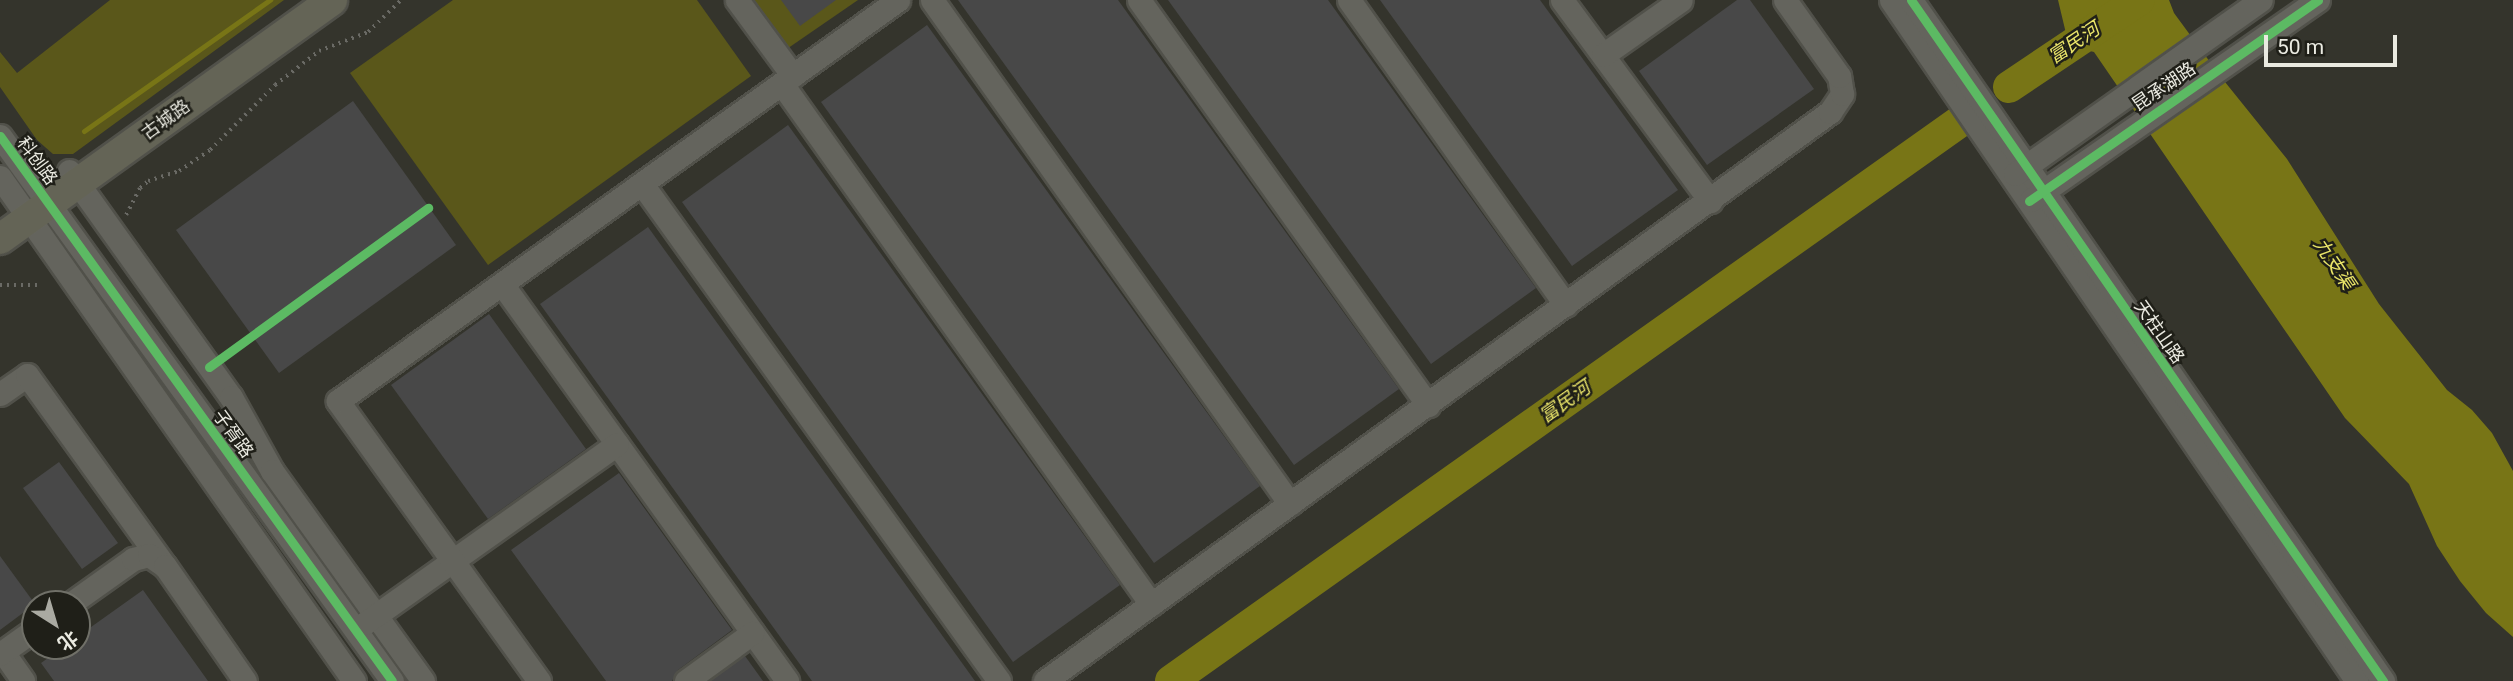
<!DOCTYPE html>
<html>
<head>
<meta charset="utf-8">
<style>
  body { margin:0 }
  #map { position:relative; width:2513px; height:681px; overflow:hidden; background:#34342c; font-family:Roboto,"Noto Sans SC",sans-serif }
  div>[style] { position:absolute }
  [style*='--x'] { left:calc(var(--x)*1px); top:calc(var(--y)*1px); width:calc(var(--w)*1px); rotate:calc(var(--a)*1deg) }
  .green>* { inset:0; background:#5a571a }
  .water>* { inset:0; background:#787516 }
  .stream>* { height:5px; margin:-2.5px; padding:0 2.5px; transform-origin:2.5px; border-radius:2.5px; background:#787516 }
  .river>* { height:32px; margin:-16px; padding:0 16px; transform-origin:16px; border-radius:16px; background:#787516 }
  .building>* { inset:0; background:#484848 }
  .path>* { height:3.5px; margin-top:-1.75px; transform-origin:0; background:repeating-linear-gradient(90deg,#6a6a65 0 2px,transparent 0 7px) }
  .roads { filter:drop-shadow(2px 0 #51514a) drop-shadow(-2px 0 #51514a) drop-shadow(0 2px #51514a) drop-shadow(0 -2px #51514a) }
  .minor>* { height:23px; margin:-11.5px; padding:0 11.5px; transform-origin:11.5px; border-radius:11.5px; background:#64645d }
  .major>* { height:30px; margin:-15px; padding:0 15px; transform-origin:15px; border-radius:15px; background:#646456 }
  .cycleway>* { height:9px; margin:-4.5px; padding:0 4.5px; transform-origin:4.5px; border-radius:4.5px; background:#5cba63 }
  span { translate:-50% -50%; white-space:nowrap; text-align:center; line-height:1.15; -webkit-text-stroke:5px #1f1f18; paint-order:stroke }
  .street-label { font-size:18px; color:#eaeae1 }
  .water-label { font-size:19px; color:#eae569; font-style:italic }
  .north { position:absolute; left:21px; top:590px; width:70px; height:70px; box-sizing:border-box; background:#1f1f18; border:2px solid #707068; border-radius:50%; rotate:143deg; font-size:19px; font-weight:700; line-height:28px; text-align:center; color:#eaeae1 }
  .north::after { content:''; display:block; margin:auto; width:24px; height:32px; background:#aaaaa2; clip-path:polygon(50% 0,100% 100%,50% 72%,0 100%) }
  .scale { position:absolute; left:2264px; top:35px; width:133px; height:32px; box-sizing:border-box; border:4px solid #eaeae1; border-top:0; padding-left:9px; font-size:21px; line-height:24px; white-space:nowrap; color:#eaeae1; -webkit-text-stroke:5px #1f1f18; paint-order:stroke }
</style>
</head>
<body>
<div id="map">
  <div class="green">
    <i style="clip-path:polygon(110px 0,284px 0,73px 154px,53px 154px,37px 140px,0 87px,0 52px,17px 73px)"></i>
    <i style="clip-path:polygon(453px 0,697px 0,751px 76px,488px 265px,350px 73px)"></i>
    <i style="clip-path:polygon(743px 0,858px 0,781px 53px)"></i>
  </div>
  <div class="water">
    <i style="clip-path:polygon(2058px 0,2169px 0,2174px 13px,2221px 77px,2287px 159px,2379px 304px,2447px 390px,2472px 410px,2492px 433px,2513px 471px,2513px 637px,2486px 613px,2460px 581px,2437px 546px,2409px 484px,2345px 418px,2094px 52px,2069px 46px)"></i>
  </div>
  <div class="stream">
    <i style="--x:84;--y:131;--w:228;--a:-35.2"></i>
  </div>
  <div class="river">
    <i style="--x:2009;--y:87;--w:156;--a:-33.8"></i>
    <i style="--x:1171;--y:681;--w:966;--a:-35.35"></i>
  </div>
  <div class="building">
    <i style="clip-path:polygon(781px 0,836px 0,800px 26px)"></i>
    <i style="clip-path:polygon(958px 0,1118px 0,1399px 389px,1294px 465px)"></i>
    <i style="clip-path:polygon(1168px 0,1328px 0,1536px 288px,1431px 364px)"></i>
    <i style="clip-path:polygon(1380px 0,1540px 0,1678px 190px,1572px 266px)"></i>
    <i style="clip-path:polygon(1737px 0,1750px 0,1814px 89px,1707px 165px,1639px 71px)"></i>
    <i style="clip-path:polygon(927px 25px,1260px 486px,1154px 563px,821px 102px)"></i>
    <i style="clip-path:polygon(353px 101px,456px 245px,279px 373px,176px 230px)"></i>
    <i style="clip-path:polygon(788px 125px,1120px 585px,1013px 662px,682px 202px)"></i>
    <i style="clip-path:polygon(648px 227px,975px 681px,812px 681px,540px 304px)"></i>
    <i style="clip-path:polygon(489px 314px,586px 449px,488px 519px,391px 385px)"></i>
    <i style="clip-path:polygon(59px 462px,118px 543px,82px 569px,23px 488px)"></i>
    <i style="clip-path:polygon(619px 473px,732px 630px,678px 670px,672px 681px,606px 681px,511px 550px)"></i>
    <i style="clip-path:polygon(0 556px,35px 604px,0 630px)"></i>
    <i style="clip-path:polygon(143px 590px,208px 681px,54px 681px,41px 663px,65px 646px,77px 646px,77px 637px)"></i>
    <i style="clip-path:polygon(745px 656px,763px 681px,710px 681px)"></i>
  </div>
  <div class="path">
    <i style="--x:126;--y:215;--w:30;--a:-63"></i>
    <i style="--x:140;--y:188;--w:11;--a:-41"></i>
    <i style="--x:148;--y:181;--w:33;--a:-18"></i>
    <i style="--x:179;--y:171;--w:37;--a:-34"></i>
    <i style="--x:210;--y:150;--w:92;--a:-45"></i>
    <i style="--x:275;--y:85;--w:56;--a:-37.7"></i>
    <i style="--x:319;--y:51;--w:53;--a:-21.2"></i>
    <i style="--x:368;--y:32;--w:46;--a:-44.1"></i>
    <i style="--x:0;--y:285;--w:38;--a:0"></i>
  </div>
  <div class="roads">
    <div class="minor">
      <i style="--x:737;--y:0;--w:94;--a:53.6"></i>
      <i style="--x:932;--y:0;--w:618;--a:54.61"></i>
      <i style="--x:1139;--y:0;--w:498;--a:54.5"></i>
      <i style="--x:1349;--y:0;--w:374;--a:54.6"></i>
      <i style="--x:1562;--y:0;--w:250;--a:53.6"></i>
      <i style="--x:1891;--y:0;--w:825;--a:55.62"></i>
      <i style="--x:1911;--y:0;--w:829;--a:55.27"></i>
      <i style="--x:1603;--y:55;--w:95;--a:-35.2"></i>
      <i style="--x:782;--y:84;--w:638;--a:54.64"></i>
      <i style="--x:0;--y:136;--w:671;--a:54.27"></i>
      <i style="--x:69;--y:171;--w:278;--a:54.4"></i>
      <i style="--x:231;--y:397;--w:85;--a:61"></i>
      <i style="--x:272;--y:471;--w:259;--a:54.3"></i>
      <i style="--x:2015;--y:174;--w:301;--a:-35.3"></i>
      <i style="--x:0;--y:177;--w:616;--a:54.92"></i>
      <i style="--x:642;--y:184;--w:612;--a:54.31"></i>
      <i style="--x:2031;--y:200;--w:350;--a:-34.9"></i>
      <i style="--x:502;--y:284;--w:489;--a:54.3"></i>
      <i style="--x:0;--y:394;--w:33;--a:-35"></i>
      <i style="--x:27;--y:375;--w:236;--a:54.2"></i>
      <i style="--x:70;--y:604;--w:77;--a:-35.5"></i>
      <i style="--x:133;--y:559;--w:16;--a:-14"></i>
      <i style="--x:149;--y:555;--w:19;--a:35"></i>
      <i style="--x:165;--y:566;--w:140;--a:55.2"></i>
      <i style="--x:365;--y:623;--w:309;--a:-35.4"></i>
      <i style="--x:3;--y:652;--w:35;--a:55"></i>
      <i style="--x:0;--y:654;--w:43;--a:-35.5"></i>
      <i style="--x:539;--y:681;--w:345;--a:-125.7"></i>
      <i style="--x:338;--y:401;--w:689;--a:-35.61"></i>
      <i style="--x:686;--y:681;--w:82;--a:-36"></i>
      <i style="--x:1045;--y:681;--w:970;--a:-35.94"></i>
      <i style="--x:1830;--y:112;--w:22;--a:-56"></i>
      <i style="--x:1842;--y:94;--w:18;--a:-99"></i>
      <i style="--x:1839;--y:76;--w:93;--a:-125.4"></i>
    </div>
    <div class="major">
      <i style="--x:0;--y:239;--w:409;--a:-35.7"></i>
    </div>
  </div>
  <div class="cycleway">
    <i style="--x:1911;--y:0;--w:829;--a:55.27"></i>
    <i style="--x:0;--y:136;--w:671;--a:54.27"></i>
    <i style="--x:2029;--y:201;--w:352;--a:-34.8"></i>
    <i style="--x:209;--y:367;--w:271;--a:-36"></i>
  </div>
  <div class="street-label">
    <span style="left:2164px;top:87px;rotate:-34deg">昆承湖路</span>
    <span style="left:166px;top:120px;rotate:-36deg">古城路</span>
    <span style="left:37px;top:161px;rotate:54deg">科创路</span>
    <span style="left:2159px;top:332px;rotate:55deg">天柱山路</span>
    <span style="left:233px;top:434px;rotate:54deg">子胥路</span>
  </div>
  <div class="water-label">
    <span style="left:2074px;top:43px;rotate:-34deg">富民河</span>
    <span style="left:2334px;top:264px;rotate:56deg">九支渠</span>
    <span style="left:1565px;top:402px;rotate:-35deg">富民河</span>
  </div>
  <div class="north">北</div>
  <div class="scale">50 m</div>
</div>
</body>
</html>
